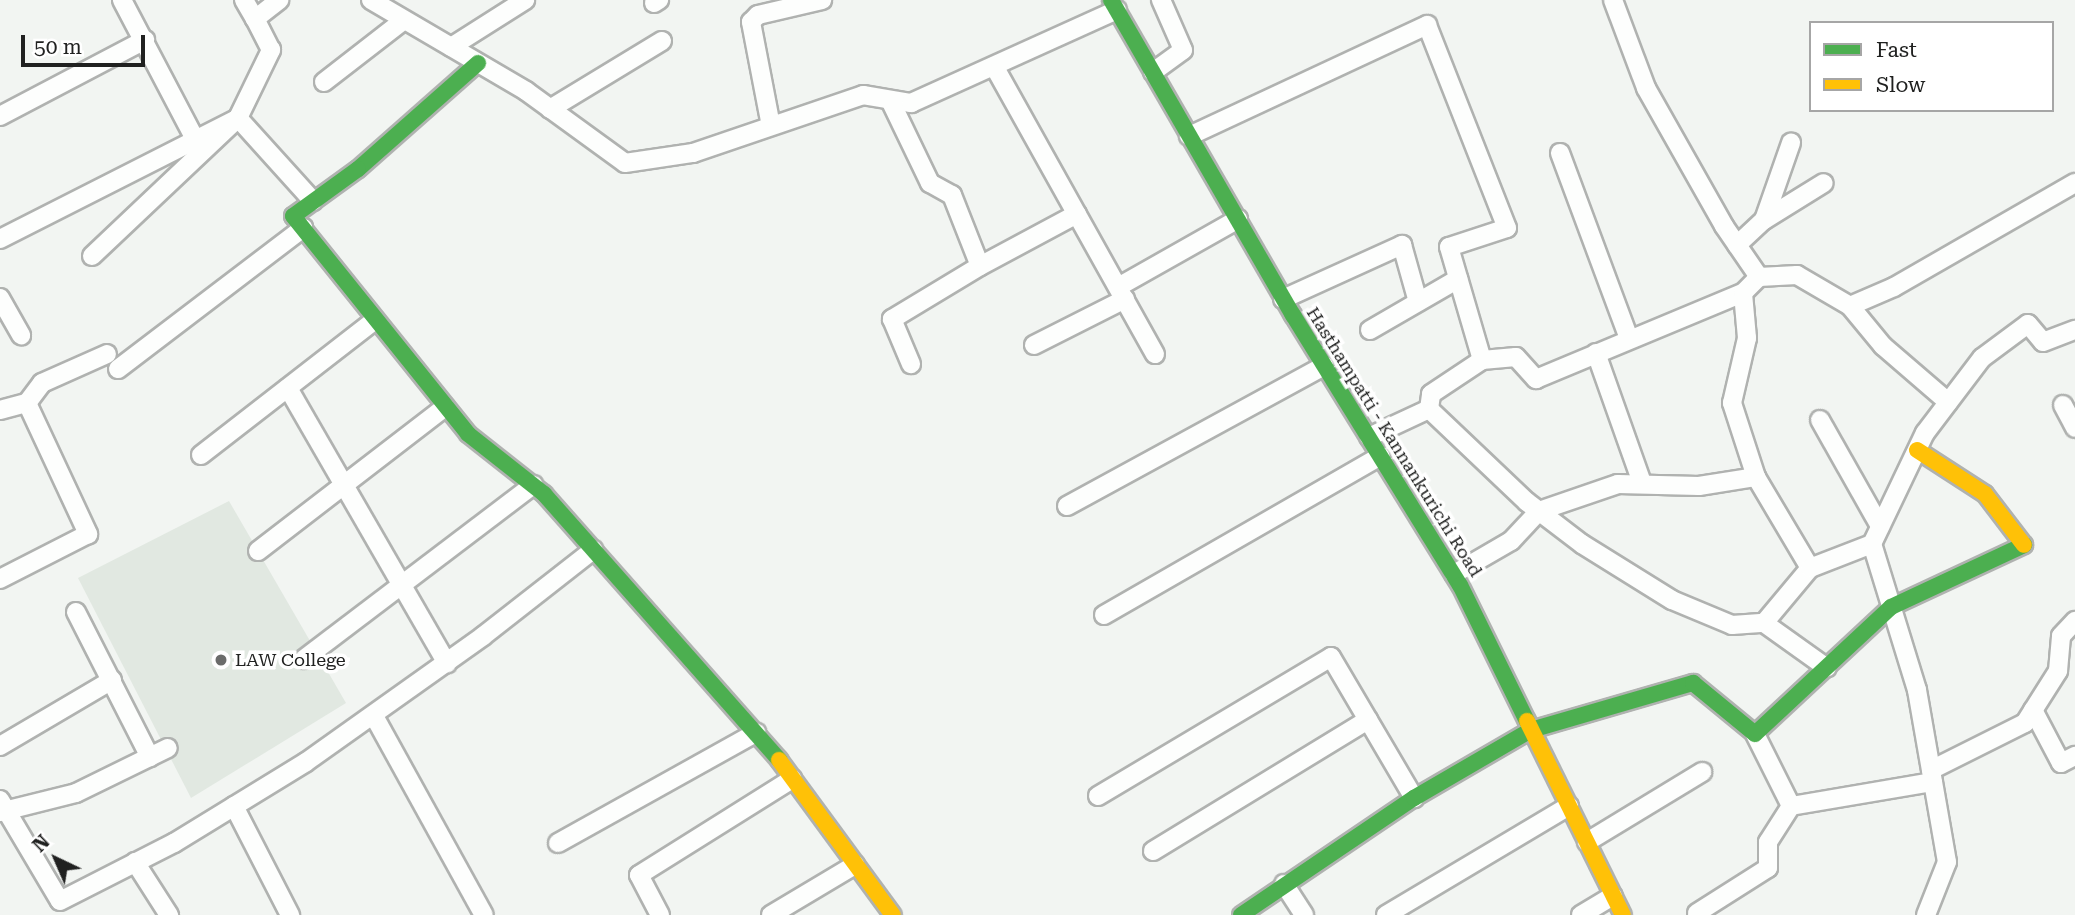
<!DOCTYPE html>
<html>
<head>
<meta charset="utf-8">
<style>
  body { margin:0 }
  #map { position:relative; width:2075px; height:915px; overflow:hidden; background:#f2f5f2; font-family:"Roboto Serif",serif }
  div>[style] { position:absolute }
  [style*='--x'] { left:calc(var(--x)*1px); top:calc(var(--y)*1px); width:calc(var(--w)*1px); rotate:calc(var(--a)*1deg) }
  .built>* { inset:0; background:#e1e8e1 }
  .roads { filter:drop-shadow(2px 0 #b0b2b0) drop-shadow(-2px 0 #b0b2b0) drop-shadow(0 2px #b0b2b0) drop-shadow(0 -2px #b0b2b0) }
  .street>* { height:18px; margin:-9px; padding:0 9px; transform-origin:9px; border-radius:9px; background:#fdfefd }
  .fast>* { height:16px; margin:-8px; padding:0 8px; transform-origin:8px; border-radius:8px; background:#4caf50 }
  .slow>* { height:16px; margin:-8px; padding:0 8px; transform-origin:8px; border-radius:8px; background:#ffc107 }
  .dots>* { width:19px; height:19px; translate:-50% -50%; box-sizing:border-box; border:4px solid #fff; border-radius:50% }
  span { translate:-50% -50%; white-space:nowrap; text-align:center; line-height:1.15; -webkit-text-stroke:7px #fff; paint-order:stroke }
  .street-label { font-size:18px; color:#202120 }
  .poi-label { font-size:18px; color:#202120 }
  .left { translate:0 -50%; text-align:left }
  .legend { position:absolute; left:1809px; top:21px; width:245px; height:91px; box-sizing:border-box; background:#fff; border:2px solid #a6a6a6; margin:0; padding:9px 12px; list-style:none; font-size:21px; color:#202120 }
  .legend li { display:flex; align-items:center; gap:14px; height:35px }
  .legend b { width:35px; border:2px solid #a6a6a6 }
  .north { position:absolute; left:21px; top:824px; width:70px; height:70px; -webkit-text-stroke:5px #fff; paint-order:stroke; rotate:316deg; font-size:19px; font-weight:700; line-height:28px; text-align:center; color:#202120 }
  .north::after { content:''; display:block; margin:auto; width:24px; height:32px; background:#202120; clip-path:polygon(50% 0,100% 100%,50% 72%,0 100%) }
  .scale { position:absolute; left:21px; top:35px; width:124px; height:32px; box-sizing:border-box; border:4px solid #202120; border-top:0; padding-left:9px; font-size:21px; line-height:24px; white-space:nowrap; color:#202120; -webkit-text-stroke:5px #fff; paint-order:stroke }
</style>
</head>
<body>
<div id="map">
  <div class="built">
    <i style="clip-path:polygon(229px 501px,346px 703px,191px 798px,78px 578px)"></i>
  </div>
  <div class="roads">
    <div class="street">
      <i style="--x:122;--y:0;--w:157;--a:62.3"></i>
      <i style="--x:244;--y:0;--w:22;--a:60"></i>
      <i style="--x:255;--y:19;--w:31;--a:-38"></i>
      <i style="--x:371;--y:0;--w:180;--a:30.4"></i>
      <i style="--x:526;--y:91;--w:122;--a:36"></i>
      <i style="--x:625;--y:163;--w:69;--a:-8.4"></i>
      <i style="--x:693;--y:153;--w:180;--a:-18.8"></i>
      <i style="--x:863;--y:95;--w:49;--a:9.5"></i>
      <i style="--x:911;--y:103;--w:226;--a:-24.3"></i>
      <i style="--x:1613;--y:0;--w:94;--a:69.4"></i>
      <i style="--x:1646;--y:88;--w:159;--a:60.5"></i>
      <i style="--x:1724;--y:226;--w:62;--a:55.5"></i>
      <i style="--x:1759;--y:277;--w:38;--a:-3"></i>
      <i style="--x:1797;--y:275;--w:61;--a:30.3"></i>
      <i style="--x:1850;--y:306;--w:48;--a:-23.4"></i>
      <i style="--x:1894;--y:287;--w:209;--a:-29.9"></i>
      <i style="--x:654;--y:3;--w:6;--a:-31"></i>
      <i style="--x:451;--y:47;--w:88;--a:-32.4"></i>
      <i style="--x:994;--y:66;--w:330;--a:60.8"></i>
      <i style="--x:1153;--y:72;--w:37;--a:-36"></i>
      <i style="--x:1183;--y:50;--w:55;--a:-113.7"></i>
      <i style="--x:324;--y:82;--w:101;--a:-37.8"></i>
      <i style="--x:890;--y:100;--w:92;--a:64.3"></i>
      <i style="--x:930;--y:183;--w:25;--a:29"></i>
      <i style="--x:952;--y:195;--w:76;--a:68.5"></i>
      <i style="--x:980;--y:266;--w:103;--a:148.9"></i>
      <i style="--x:892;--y:319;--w:49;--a:67.1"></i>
      <i style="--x:550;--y:109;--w:131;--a:-31.3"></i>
      <i style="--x:0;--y:116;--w:164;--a:-27.7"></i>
      <i style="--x:771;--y:126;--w:106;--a:-100.9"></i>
      <i style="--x:751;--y:22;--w:10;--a:-45"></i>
      <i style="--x:758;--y:15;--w:66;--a:-13.2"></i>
      <i style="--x:1189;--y:136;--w:263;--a:-25"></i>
      <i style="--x:1427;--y:25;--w:218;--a:68.5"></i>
      <i style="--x:1507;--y:228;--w:61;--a:161.9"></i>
      <i style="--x:1449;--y:247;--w:118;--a:73.7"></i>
      <i style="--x:1560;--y:153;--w:198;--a:69.6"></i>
      <i style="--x:1764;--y:220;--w:70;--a:-31.7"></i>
      <i style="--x:0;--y:239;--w:267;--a:-26.9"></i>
      <i style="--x:238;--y:118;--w:112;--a:47.9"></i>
      <i style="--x:1737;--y:245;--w:37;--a:-43"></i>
      <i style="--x:1764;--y:220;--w:82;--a:-70.7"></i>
      <i style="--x:92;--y:256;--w:201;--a:-43.4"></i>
      <i style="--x:238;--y:118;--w:76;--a:-64.1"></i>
      <i style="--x:271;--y:50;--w:35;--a:-117"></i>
      <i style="--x:980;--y:266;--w:110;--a:-28.2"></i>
      <i style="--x:1118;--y:287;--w:138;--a:-29.5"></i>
      <i style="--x:0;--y:298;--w:43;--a:60.4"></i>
      <i style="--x:1283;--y:299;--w:131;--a:-24.4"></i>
      <i style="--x:1402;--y:245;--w:59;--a:74.3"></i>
      <i style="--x:1850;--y:306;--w:52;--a:50.5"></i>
      <i style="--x:1883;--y:346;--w:86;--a:40.7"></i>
      <i style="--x:1370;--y:330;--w:102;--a:-30.1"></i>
      <i style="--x:1034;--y:345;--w:102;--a:-26.8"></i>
      <i style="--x:1596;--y:353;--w:138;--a:70.5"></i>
      <i style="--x:118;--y:369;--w:233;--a:-37.3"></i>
      <i style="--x:288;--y:388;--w:318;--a:60"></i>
      <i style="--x:27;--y:403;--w:25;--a:-53"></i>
      <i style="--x:42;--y:383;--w:71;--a:-24"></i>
      <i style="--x:2063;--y:405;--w:26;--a:62"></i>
      <i style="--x:1429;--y:409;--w:15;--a:-82"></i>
      <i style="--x:1431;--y:394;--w:61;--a:-33.7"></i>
      <i style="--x:1482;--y:360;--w:34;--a:-5"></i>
      <i style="--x:1516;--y:357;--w:30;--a:48"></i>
      <i style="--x:1536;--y:379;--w:224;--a:-22.6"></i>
      <i style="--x:0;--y:410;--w:28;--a:-15"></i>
      <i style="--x:27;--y:403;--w:145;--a:65"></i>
      <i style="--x:88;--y:534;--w:99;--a:152.9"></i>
      <i style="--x:1820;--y:420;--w:122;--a:60.5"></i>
      <i style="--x:1369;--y:437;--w:66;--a:-25"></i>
      <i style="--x:1429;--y:409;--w:135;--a:43.5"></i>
      <i style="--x:1527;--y:502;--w:69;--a:37.4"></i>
      <i style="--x:1582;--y:544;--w:106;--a:31.9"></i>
      <i style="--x:1672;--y:600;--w:65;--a:22.6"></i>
      <i style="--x:1732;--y:625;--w:32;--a:-4"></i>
      <i style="--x:1764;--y:623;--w:77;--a:35.5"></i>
      <i style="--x:201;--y:455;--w:220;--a:-37.8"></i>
      <i style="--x:1756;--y:477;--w:106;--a:59.3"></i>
      <i style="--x:1067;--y:506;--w:293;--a:-28.6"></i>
      <i style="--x:258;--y:551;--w:236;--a:-37.6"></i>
      <i style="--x:1454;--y:574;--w:66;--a:-30.1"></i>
      <i style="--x:1511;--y:541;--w:41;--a:-47"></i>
      <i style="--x:1539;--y:511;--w:83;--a:-18.9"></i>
      <i style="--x:1618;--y:484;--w:81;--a:1.4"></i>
      <i style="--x:1699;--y:486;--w:58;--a:-9"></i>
      <i style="--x:1756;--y:477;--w:78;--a:-108"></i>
      <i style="--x:1732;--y:403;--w:67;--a:-77"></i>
      <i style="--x:1747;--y:338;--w:45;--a:-95.1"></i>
      <i style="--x:1743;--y:293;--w:23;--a:-45"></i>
      <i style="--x:76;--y:612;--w:163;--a:63"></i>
      <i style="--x:1104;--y:615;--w:319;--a:-29.9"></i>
      <i style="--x:1764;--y:623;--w:72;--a:-50.1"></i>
      <i style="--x:1810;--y:568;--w:66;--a:-21.2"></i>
      <i style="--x:304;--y:659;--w:288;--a:-37.2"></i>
      <i style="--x:2033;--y:710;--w:60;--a:62.2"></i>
      <i style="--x:2061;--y:763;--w:16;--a:-27"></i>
      <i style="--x:374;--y:716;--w:227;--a:61.1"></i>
      <i style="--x:1755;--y:734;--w:80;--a:63.4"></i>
      <i style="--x:1791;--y:806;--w:144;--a:-9.6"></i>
      <i style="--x:0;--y:746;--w:130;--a:-30.5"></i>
      <i style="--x:1931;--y:770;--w:105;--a:-26.6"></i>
      <i style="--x:2025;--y:723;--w:62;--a:-57.6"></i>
      <i style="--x:2058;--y:671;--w:35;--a:-85"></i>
      <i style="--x:2061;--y:636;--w:21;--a:-47"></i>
      <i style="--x:1098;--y:796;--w:271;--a:-30.8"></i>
      <i style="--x:1331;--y:657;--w:164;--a:59.5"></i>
      <i style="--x:0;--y:800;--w:117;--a:59.3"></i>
      <i style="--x:60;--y:901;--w:128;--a:-27"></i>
      <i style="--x:174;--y:843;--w:155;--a:-31.5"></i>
      <i style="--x:306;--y:762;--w:217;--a:-35.4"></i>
      <i style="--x:483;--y:636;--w:140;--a:-38"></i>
      <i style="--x:234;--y:806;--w:123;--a:62.8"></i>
      <i style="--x:0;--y:812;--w:78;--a:-14"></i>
      <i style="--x:76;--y:793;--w:102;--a:-26.1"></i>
      <i style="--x:1587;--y:842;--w:135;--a:-31.3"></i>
      <i style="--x:558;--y:843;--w:227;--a:-29.1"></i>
      <i style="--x:1153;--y:851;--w:252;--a:-31.4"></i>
      <i style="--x:135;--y:862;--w:63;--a:57.3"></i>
      <i style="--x:1284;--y:884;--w:37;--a:57"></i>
      <i style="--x:1697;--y:913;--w:84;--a:-32.4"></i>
      <i style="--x:1768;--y:868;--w:26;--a:-90"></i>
      <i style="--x:1768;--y:842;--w:43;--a:-57.4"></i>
      <i style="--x:660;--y:915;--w:45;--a:-117.7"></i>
      <i style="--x:639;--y:875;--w:181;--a:-32.1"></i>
      <i style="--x:771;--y:915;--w:98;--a:-30.8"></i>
      <i style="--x:1386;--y:915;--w:213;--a:-30.8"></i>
      <i style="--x:1581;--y:915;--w:37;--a:-31"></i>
      <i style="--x:1926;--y:915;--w:57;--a:-68.4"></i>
      <i style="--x:1947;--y:862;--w:175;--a:-99.9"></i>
      <i style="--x:1917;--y:690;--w:153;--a:-107.1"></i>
      <i style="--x:1872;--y:544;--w:123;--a:-64.5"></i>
      <i style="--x:1925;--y:433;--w:94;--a:-52.8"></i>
      <i style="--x:1982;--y:358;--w:57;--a:-36.5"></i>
      <i style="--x:2028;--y:324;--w:23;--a:50"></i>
      <i style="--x:2043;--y:342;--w:34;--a:-21"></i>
    </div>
    <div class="fast">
      <i style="--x:1111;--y:0;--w:364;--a:60"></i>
      <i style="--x:1293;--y:315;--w:317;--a:58.3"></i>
      <i style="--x:1460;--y:585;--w:152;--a:63.8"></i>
      <i style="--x:478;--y:63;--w:160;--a:138.5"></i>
      <i style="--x:358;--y:169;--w:80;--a:144.1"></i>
      <i style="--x:293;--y:216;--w:280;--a:51.2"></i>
      <i style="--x:468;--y:434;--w:97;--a:38.3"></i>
      <i style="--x:544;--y:494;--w:355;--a:48.5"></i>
      <i style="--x:1241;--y:915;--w:209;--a:-34.1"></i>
      <i style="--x:1414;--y:798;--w:135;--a:-30.2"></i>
      <i style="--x:1531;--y:730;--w:169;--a:-16.2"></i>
      <i style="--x:1693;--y:683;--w:80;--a:39.4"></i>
      <i style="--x:1755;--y:734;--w:186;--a:-43"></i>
      <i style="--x:1891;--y:607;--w:147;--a:-25"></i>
    </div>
    <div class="slow">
      <i style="--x:1917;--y:450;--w:81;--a:32.9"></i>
      <i style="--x:1985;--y:494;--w:64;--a:52.6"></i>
      <i style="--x:1527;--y:721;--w:216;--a:63.7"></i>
      <i style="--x:779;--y:760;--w:192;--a:53.7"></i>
    </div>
  </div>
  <div class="dots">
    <i style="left:221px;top:660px;background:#6a6b6a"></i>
  </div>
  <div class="street-label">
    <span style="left:1394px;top:442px;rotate:58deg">Hasthampatti - Kannankurichi Road</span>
  </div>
  <div class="poi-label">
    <span class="left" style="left:235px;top:660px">LAW College</span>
  </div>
  <ul class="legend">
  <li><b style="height:9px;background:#4caf50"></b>Fast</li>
  <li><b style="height:9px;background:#ffc107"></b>Slow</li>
  </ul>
  <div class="north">N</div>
  <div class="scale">50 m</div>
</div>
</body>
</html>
